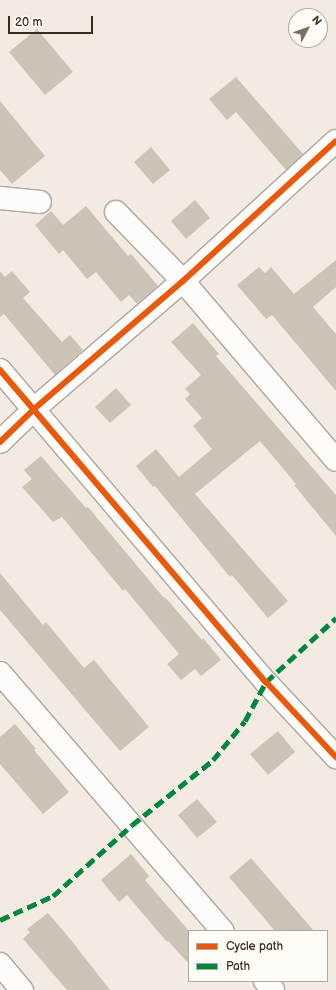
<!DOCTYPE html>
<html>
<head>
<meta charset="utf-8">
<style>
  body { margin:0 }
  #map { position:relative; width:336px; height:990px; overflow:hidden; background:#f3ebe2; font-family:"Balsamiq Sans",sans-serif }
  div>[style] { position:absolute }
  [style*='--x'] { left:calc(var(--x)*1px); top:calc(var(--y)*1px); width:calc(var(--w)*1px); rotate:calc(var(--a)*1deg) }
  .building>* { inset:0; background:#ccc3b7 }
  .roads { filter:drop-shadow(1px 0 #ada7a0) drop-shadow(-1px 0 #ada7a0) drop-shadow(0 1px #ada7a0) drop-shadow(0 -1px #ada7a0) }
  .minor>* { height:22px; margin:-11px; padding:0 11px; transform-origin:11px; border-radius:11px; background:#fdfcfb }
  .quiet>* { height:5px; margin-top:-2.5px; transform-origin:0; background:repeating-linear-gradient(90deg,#00873e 0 10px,transparent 0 15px) }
  .cycleway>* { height:6px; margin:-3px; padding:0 3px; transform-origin:3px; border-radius:3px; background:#e8590c }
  span { translate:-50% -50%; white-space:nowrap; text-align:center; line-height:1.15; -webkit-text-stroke:3px #fdfcf7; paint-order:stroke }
  .legend { position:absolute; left:188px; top:930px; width:140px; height:52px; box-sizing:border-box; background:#fdfcf7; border:1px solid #afa8a0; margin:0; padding:5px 7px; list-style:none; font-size:12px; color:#3b2a1e }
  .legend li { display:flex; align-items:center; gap:8px; height:20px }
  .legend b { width:20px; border:1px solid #afa8a0 }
  .north { position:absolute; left:288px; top:8px; width:40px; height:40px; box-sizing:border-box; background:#fdfcf7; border:1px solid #afa8a0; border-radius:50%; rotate:49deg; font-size:11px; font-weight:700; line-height:16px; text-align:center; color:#3b2a1e }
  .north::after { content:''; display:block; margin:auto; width:14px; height:18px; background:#7b6e63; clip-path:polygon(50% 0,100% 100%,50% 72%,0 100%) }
  .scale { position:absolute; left:8px; top:16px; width:85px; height:18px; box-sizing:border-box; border:2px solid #3b2a1e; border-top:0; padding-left:5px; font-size:12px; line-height:14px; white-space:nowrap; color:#3b2a1e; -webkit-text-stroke:3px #fdfcf7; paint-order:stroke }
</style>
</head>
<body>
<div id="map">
  <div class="building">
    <i style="clip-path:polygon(37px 29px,73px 72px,45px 95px,9px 52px)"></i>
    <i style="clip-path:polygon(236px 77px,303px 154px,286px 170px,236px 112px,227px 120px,209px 99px)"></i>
    <i style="clip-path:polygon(0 101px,45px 156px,12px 184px,0 170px)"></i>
    <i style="clip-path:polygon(151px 147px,170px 170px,153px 184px,134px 162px)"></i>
    <i style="clip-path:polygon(195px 200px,210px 218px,186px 239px,171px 221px)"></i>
    <i style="clip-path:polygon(86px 206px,128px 256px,131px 254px,158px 286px,137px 304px,129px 295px,121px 302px,96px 272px,87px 279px,63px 250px,59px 254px,35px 225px,51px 211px,63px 225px)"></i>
    <i style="clip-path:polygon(336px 260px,336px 287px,313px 307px,336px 334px,336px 391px,272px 315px,266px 319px,237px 285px,259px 267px,265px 273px,271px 267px,294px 294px)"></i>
    <i style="clip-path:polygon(0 271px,5px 277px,12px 271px,30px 292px,23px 298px,62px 342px,70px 335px,83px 350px,55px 375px,4px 314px,0 317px)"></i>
    <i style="clip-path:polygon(193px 323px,219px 354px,216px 356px,336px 495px,336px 536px,294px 485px,296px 484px,260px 441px,195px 494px,288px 601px,268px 618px,232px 575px,230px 577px,155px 486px,153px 487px,136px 466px,156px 449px,179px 477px,212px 449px,193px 426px,202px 418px,185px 399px,190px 394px,185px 389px,201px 375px,171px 342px)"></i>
    <i style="clip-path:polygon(116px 388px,131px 405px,110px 423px,95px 407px)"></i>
    <i style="clip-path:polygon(41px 456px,86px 508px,88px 507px,164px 598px,165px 597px,202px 640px,203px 638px,221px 660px,201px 676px,195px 669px,181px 680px,167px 664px,179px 654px,125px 589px,123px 591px,62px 517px,53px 522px,22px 487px,32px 479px,24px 470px)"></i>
    <i style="clip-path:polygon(0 573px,43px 625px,46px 622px,84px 668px,94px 660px,149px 727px,120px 751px,0 610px)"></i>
    <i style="clip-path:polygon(15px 724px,36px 749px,34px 750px,69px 792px,43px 814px,0 764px,0 737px)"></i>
    <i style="clip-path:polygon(278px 731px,295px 752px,268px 775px,250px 754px)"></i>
    <i style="clip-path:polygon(197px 799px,217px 822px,197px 838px,178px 815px)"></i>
    <i style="clip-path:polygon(131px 854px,149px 876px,145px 880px,189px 931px,189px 964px,168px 941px,167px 942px,127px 895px,119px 902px,101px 880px)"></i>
    <i style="clip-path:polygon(251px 858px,314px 931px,275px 931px,229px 877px)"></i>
    <i style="clip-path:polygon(48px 913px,71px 940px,110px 990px,67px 990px,23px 939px,30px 932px,27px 929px)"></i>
  </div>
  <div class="roads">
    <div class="minor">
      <i style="--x:0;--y:198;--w:40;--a:5.7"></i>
      <i style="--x:116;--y:212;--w:96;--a:45.8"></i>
      <i style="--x:183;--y:281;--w:235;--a:49.5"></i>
      <i style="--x:0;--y:370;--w:410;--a:49.6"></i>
      <i style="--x:266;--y:682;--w:103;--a:47"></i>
      <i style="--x:0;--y:442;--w:47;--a:-44.1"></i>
      <i style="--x:34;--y:409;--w:196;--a:-40.7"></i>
      <i style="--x:183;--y:281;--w:207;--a:-42.5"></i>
      <i style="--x:0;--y:673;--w:341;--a:49.2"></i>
      <i style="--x:0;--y:964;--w:34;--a:50"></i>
      <i style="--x:265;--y:981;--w:12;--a:48"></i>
    </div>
  </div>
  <div class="quiet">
    <i style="--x:0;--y:920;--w:58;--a:-24.4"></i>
    <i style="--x:53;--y:896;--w:106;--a:-41.9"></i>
    <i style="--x:132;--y:825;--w:104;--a:-38.7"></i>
    <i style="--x:213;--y:760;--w:50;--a:-50.6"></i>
    <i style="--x:245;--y:721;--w:44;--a:-61.7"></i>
    <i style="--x:266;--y:682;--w:95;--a:-42.4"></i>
  </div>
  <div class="cycleway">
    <i style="--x:0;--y:370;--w:410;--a:49.6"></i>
    <i style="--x:266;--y:682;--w:103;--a:47"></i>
    <i style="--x:0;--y:442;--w:47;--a:-44.1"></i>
    <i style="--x:34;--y:409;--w:196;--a:-40.7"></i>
    <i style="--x:183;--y:281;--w:207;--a:-42.5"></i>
  </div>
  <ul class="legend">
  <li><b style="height:5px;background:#e8590c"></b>Cycle path</li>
  <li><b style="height:5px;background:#00873e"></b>Path</li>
  </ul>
  <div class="north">N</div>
  <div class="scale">20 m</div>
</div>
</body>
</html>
